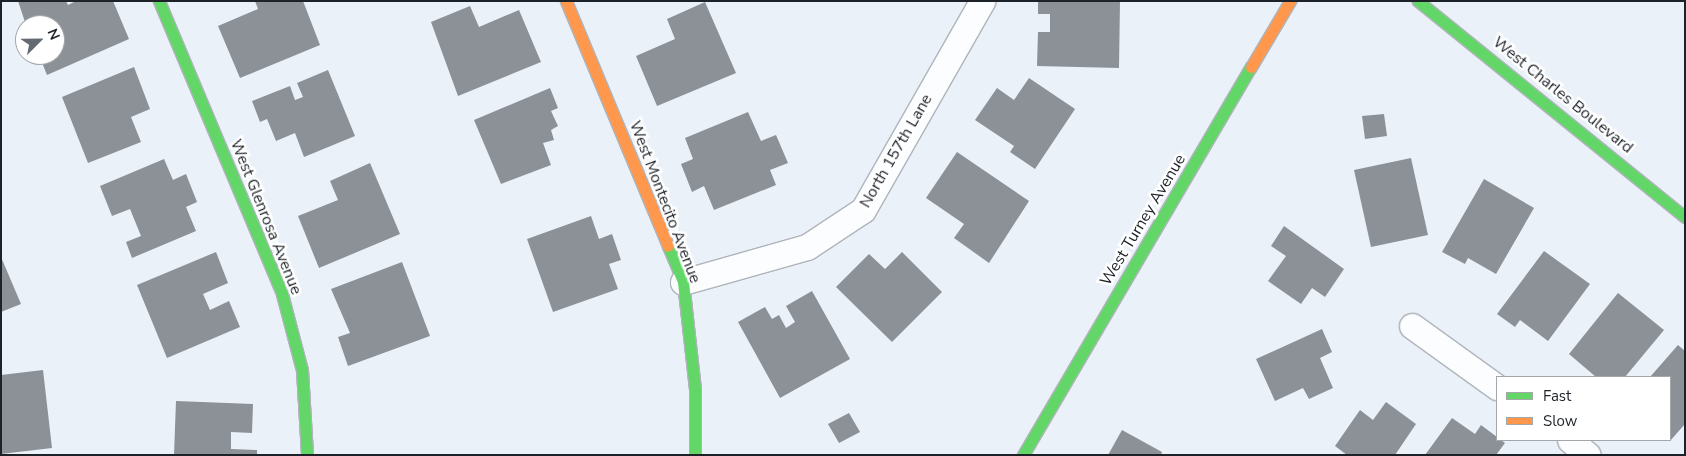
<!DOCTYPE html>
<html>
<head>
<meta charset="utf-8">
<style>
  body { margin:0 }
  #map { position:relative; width:1686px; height:456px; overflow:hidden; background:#eaf1f9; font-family:"Nunito Sans",sans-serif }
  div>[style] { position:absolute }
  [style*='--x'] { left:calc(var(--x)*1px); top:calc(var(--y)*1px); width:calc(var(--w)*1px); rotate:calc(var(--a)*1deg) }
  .building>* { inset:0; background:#8c9198 }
  .roads { filter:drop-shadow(1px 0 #afb4bb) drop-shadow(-1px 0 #afb4bb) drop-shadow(0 1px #afb4bb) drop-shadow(0 -1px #afb4bb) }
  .street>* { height:25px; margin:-12.5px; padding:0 12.5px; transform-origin:12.5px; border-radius:12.5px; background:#fcfdfe }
  .fast>* { height:11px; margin:-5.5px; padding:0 5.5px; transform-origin:5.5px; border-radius:5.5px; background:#63d668 }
  .slow>* { height:11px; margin:-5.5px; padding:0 5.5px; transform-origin:5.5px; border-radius:5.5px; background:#ff974d }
  span { translate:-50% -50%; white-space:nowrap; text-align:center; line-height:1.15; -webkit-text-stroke:5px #fff; paint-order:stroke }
  .street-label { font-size:16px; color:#1c2228 }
  .frame { position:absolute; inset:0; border:2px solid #1c2228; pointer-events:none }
  .legend { position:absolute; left:1496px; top:376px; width:175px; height:65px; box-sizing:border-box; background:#fff; border:1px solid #a4a7a9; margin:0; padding:6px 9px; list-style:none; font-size:15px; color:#1c2228 }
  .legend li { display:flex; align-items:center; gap:10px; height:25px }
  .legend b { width:25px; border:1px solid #a4a7a9 }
  .north { position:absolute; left:15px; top:15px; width:50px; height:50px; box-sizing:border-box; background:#fff; border:1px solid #a4a7a9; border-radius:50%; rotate:67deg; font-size:14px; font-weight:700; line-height:20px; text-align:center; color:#1c2228 }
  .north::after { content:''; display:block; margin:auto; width:18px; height:22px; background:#646a71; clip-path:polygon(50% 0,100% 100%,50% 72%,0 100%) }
</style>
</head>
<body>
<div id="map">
  <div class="building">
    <i style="clip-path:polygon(18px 1px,66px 1px,68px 5px,76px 1px,113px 1px,129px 39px,47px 75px,39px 55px,55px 55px,55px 25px,26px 25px)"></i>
    <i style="clip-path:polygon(255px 1px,303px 1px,320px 45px,240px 78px,218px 26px,258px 9px)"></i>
    <i style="clip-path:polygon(1038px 1px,1120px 1px,1119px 68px,1037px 66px,1038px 32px,1050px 32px,1050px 14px,1038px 14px)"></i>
    <i style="clip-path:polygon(705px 2px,736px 73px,657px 106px,636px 56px,675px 39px,667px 19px)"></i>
    <i style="clip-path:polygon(470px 6px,479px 27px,519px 10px,541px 62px,458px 96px,431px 22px)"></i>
    <i style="clip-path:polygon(134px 67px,150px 109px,131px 117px,141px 142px,88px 163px,62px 97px)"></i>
    <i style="clip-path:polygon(328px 70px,355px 136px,304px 157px,295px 133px,276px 141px,267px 119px,260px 122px,252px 101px,290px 86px,295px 100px,303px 97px,297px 83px)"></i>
    <i style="clip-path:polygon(1029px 78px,1075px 109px,1035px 169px,1010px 152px,1014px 146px,975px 120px,997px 88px,1014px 100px)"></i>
    <i style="clip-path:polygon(550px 88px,558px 108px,551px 111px,558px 126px,551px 130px,554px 140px,543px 143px,551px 165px,501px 184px,474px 120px)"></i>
    <i style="clip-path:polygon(748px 112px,761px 141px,776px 135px,788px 163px,770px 170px,776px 185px,714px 210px,704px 186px,692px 192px,681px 164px,693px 159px,685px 138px)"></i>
    <i style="clip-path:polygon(1384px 114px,1387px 136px,1365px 139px,1362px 116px)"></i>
    <i style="clip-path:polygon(957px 152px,1029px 201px,989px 263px,954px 238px,964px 224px,926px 198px)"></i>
    <i style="clip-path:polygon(1411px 158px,1428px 235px,1371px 247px,1354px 170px)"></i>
    <i style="clip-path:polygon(164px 159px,173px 180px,186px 174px,197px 202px,186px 207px,196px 231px,132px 258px,126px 242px,141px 236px,130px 209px,112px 216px,100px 186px)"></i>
    <i style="clip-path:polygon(370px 163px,400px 234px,319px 268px,298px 216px,338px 200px,330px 181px)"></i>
    <i style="clip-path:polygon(1484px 179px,1534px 208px,1496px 274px,1468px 258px,1465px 264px,1442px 252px)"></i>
    <i style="clip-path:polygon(591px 216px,599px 239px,612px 234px,621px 260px,609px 264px,618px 289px,553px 312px,527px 239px)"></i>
    <i style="clip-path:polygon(1284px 226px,1344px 269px,1325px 297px,1312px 288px,1301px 304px,1268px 281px,1286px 256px,1271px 246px)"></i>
    <i style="clip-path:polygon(1544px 251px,1590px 284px,1548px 341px,1520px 320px,1515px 327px,1497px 314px)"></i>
    <i style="clip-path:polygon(216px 252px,228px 283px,203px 294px,210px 310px,229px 301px,240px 327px,167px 358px,137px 285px)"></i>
    <i style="clip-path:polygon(902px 252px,942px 292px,892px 342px,836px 287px,869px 254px,885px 269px)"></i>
    <i style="clip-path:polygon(1px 257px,21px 304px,1px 312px)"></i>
    <i style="clip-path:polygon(402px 262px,430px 336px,348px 366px,338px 337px,350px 333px,331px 289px)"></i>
    <i style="clip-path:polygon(812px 291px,850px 359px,780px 398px,738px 322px,765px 307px,772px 319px,779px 315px,786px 328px,795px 322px,786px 306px)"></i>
    <i style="clip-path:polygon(1618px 293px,1664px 330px,1625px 377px,1596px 377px,1569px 354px)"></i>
    <i style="clip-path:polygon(1322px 329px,1332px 352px,1320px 358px,1333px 388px,1309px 399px,1303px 388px,1275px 401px,1256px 359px)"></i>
    <i style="clip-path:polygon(1678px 345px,1685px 351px,1685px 424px,1670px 441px,1670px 377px,1650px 377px)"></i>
    <i style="clip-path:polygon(43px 370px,52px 448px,1px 454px,1px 375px)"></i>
    <i style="clip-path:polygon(176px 401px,253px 404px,252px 433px,231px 432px,231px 449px,257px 450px,257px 455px,174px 455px)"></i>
    <i style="clip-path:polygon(1386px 402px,1416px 424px,1395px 455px,1347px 455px,1335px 446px,1360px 410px,1373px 420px)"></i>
    <i style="clip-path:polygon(849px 413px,860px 432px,839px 443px,828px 424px)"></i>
    <i style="clip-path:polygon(1452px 418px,1475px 434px,1481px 425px,1505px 443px,1496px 455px,1425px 455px)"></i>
    <i style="clip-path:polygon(1122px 430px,1162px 452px,1161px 455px,1108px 455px)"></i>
  </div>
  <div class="roads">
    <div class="street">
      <i style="--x:683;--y:282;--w:129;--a:-15.8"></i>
      <i style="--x:807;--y:247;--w:67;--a:-33.5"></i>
      <i style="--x:863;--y:210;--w:241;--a:-60.3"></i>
      <i style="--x:1412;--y:326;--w:105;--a:35.7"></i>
      <i style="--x:1570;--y:440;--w:23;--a:40"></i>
    </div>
    <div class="fast">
      <i style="--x:159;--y:1;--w:318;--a:67.2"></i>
      <i style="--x:282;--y:294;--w:79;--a:75.3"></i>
      <i style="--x:302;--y:370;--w:85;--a:86.6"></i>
      <i style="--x:1418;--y:1;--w:343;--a:39"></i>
      <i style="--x:668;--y:246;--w:39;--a:67"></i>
      <i style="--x:683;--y:282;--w:108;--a:83.6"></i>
      <i style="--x:695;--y:389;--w:66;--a:90"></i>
      <i style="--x:1023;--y:455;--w:450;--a:-59.6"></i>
    </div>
    <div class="slow">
      <i style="--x:566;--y:1;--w:265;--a:67.4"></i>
      <i style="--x:1251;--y:67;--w:77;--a:-59.4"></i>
    </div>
  </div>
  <div class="street-label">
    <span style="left:1563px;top:95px;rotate:39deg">West Charles Boulevard</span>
    <span style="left:896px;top:151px;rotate:-60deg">North 157th Lane</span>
    <span style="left:665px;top:202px;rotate:69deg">West Montecito Avenue</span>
    <span style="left:266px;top:217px;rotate:68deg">West Glenrosa Avenue</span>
    <span style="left:1143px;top:220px;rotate:-59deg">West Turney Avenue</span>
  </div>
  <div class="frame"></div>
  <ul class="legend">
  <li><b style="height:6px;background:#63d668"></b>Fast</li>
  <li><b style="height:6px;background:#ff974d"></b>Slow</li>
  </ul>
  <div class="north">N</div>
</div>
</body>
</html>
